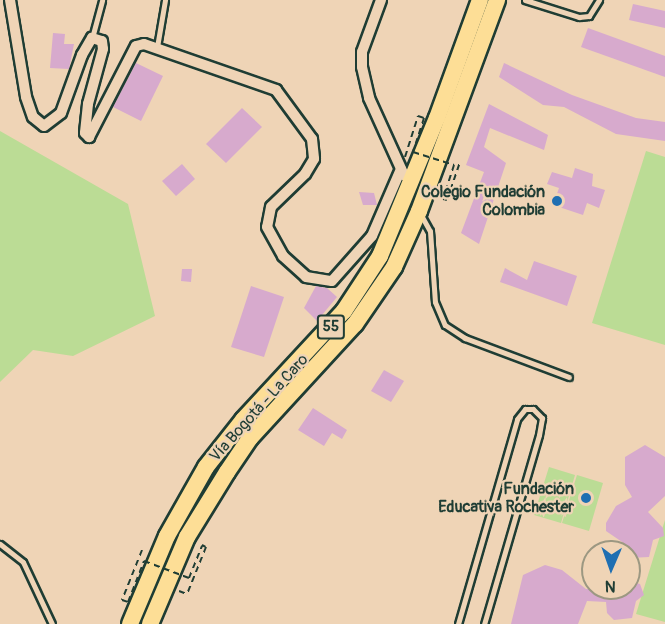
<!DOCTYPE html>
<html>
<head>
<meta charset="utf-8">
<style>
  body { margin:0 }
  #map { position:relative; width:665px; height:624px; overflow:hidden; background:#efd4b6; font-family:Pangolin,sans-serif }
  div>[style] { position:absolute }
  [style*='--x'] { left:calc(var(--x)*1px); top:calc(var(--y)*1px); width:calc(var(--w)*1px); rotate:calc(var(--a)*1deg) }
  .green>* { inset:0; background:#bbdc95 }
  .building>* { inset:0; background:#d7aacd }
  .path>* { height:2px; margin-top:-1px; transform-origin:0; background:repeating-linear-gradient(90deg,#1f3d34 0 6px,transparent 0 10.5px) }
  .roads { filter:drop-shadow(2px 0 #1f3d34) drop-shadow(-2px 0 #1f3d34) drop-shadow(0 2px #1f3d34) drop-shadow(0 -2px #1f3d34) }
  .lane>* { height:5px; margin:-2.5px; padding:0 2.5px; transform-origin:2.5px; border-radius:2.5px; background:#efd4b6 }
  .street>* { height:10px; margin:-5px; padding:0 5px; transform-origin:5px; border-radius:5px; background:#efd4b6 }
  .primary>* { height:16px; margin:-8px; padding:0 8px; transform-origin:8px; border-radius:8px; background:#fdde96 }
  .path-bridge>* { height:2px; margin-top:-1px; transform-origin:0; background:repeating-linear-gradient(90deg,#1f3d34 0 6px,transparent 0 10.5px) }
  .dots>* { width:16px; height:16px; translate:-50% -50%; box-sizing:border-box; border:3px solid #efd4b6; border-radius:50% }
  span { translate:-50% -50%; white-space:nowrap; text-align:center; line-height:1.15; -webkit-text-stroke:4.5px #efd4b6; paint-order:stroke }
  .shield-label span { padding:2px 4px; background:#efd4b6; border:2px solid; border-radius:4px; -webkit-text-stroke-width:0 }
  .shield-label { font-size:15px; color:#1f3d34; font-weight:700 }
  .poi-label { font-size:16px; color:#1f3d34; font-weight:700 }
  .right { translate:-100% -50%; text-align:right }
  .street-label { font-size:16px; color:#1f3d34 }
  .north { position:absolute; left:581px; top:540px; width:60px; height:60px; box-sizing:border-box; background:#efd4b6; border:2px solid #9c9882; border-radius:50%; rotate:182deg; font-size:16px; font-weight:700; line-height:24px; text-align:center; color:#1f3d34 }
  .north::after { content:''; display:block; margin:auto; width:21px; height:27px; background:#1f6fb2; clip-path:polygon(50% 0,100% 100%,50% 72%,0 100%) }
</style>
</head>
<body>
<div id="map">
  <div class="green">
    <i style="clip-path:polygon(0 131px,128px 204px,155px 316px,73px 356px,33px 350px,0 382px)"></i>
    <i style="clip-path:polygon(646px 151px,665px 157px,665px 345px,592px 323px)"></i>
    <i style="clip-path:polygon(549px 467px,575px 475px,561px 523px,534px 515px)"></i>
    <i style="clip-path:polygon(577px 475px,603px 483px,589px 531px,562px 523px)"></i>
    <i style="clip-path:polygon(665px 520px,665px 622px,636px 614px)"></i>
  </div>
  <div class="building">
    <i style="clip-path:polygon(633px 4px,665px 11px,665px 28px,629px 20px)"></i>
    <i style="clip-path:polygon(588px 28px,665px 56px,665px 77px,581px 47px)"></i>
    <i style="clip-path:polygon(53px 33px,65px 34px,64px 44px,74px 44px,69px 69px,50px 68px)"></i>
    <i style="clip-path:polygon(136px 63px,163px 76px,141px 121px,113px 107px)"></i>
    <i style="clip-path:polygon(504px 63px,572px 95px,636px 118px,665px 122px,665px 141px,616px 134px,564px 107px,543px 105px,499px 77px)"></i>
    <i style="clip-path:polygon(489px 104px,548px 135px,544px 150px,490px 128px,484px 147px,506px 163px,479px 244px,461px 233px,484px 172px,466px 165px)"></i>
    <i style="clip-path:polygon(242px 108px,262px 127px,226px 163px,206px 144px)"></i>
    <i style="clip-path:polygon(182px 164px,195px 179px,176px 196px,162px 181px)"></i>
    <i style="clip-path:polygon(575px 168px,593px 174px,592px 186px,605px 190px,599px 208px,587px 203px,583px 215px,553px 205px,559px 188px,547px 184px,552px 172px,572px 178px)"></i>
    <i style="clip-path:polygon(359px 192px,374px 193px,377px 205px,363px 205px)"></i>
    <i style="clip-path:polygon(534px 261px,577px 276px,567px 306px,500px 282px,505px 268px,527px 280px)"></i>
    <i style="clip-path:polygon(182px 269px,192px 269px,191px 282px,181px 281px)"></i>
    <i style="clip-path:polygon(251px 286px,284px 297px,264px 357px,231px 347px)"></i>
    <i style="clip-path:polygon(316px 286px,327px 288px,337px 297px,317px 321px,304px 308px)"></i>
    <i style="clip-path:polygon(384px 370px,404px 381px,391px 402px,371px 391px)"></i>
    <i style="clip-path:polygon(313px 408px,347px 430px,342px 439px,332px 433px,324px 446px,298px 430px)"></i>
    <i style="clip-path:polygon(645px 445px,665px 457px,665px 496px,648px 512px,663px 528px,664px 536px,653px 540px,649px 557px,629px 558px,625px 544px,606px 531px,606px 523px,616px 506px,632px 497px,625px 485px,625px 457px)"></i>
    <i style="clip-path:polygon(545px 565px,562px 570px,586px 589px,629px 588px,629px 581px,640px 584px,644px 595px,636px 601px,632px 618px,614px 620px,607px 613px,606px 602px,587px 601px,578px 624px,511px 624px,523px 575px)"></i>
  </div>
  <div class="path">
    <i style="--x:179;--y:591;--w:9;--a:21"></i>
  </div>
  <div class="roads">
    <div class="lane">
      <i style="--x:525;--y:0;--w:57;--a:17.5"></i>
      <i style="--x:579;--y:17;--w:10;--a:-6"></i>
      <i style="--x:589;--y:16;--w:19;--a:-58"></i>
      <i style="--x:92;--y:38;--w:39;--a:-75"></i>
      <i style="--x:157;--y:47;--w:48;--a:-80.3"></i>
      <i style="--x:421;--y:215;--w:18;--a:61"></i>
      <i style="--x:430;--y:231;--w:71;--a:86"></i>
      <i style="--x:435;--y:302;--w:25;--a:67"></i>
      <i style="--x:445;--y:325;--w:24;--a:33"></i>
      <i style="--x:465;--y:338;--w:111;--a:20.6"></i>
      <i style="--x:0;--y:544;--w:29;--a:38"></i>
      <i style="--x:23;--y:562;--w:68;--a:64.9"></i>
      <i style="--x:458;--y:624;--w:213;--a:-73.9"></i>
      <i style="--x:517;--y:419;--w:13;--a:-51"></i>
      <i style="--x:525;--y:409;--w:8;--a:0"></i>
      <i style="--x:533;--y:409;--w:13;--a:45"></i>
      <i style="--x:542;--y:418;--w:17;--a:100"></i>
      <i style="--x:539;--y:435;--w:197;--a:106.2"></i>
    </div>
    <div class="street">
      <i style="--x:10;--y:0;--w:98;--a:80.6"></i>
      <i style="--x:26;--y:97;--w:21;--a:71"></i>
      <i style="--x:33;--y:117;--w:14;--a:39"></i>
      <i style="--x:44;--y:126;--w:21;--a:-37"></i>
      <i style="--x:61;--y:113;--w:62;--a:-70.1"></i>
      <i style="--x:82;--y:55;--w:20;--a:-60"></i>
      <i style="--x:92;--y:38;--w:10;--a:17"></i>
      <i style="--x:102;--y:41;--w:8;--a:83"></i>
      <i style="--x:103;--y:49;--w:57;--a:105.3"></i>
      <i style="--x:88;--y:104;--w:29;--a:96"></i>
      <i style="--x:85;--y:133;--w:6;--a:45"></i>
      <i style="--x:89;--y:137;--w:102;--a:-62.7"></i>
      <i style="--x:136;--y:46;--w:8;--a:-14"></i>
      <i style="--x:144;--y:44;--w:140;--a:19.2"></i>
      <i style="--x:276;--y:90;--w:61;--a:53.7"></i>
      <i style="--x:312;--y:139;--w:20;--a:84"></i>
      <i style="--x:314;--y:159;--w:17;--a:121"></i>
      <i style="--x:305;--y:174;--w:47;--a:135.9"></i>
      <i style="--x:271;--y:207;--w:20;--a:101"></i>
      <i style="--x:267;--y:227;--w:33;--a:61"></i>
      <i style="--x:283;--y:256;--w:31;--a:42"></i>
      <i style="--x:306;--y:277;--w:26;--a:9"></i>
      <i style="--x:332;--y:281;--w:60;--a:-48.4"></i>
      <i style="--x:372;--y:236;--w:73;--a:-66.6"></i>
      <i style="--x:381;--y:0;--w:55;--a:110.1"></i>
      <i style="--x:362;--y:52;--w:15;--a:90"></i>
      <i style="--x:362;--y:67;--w:32;--a:77"></i>
      <i style="--x:369;--y:98;--w:85;--a:65.6"></i>
    </div>
    <div class="primary">
      <i style="--x:130;--y:624;--w:95;--a:-67.2"></i>
      <i style="--x:167;--y:536;--w:79;--a:-60.5"></i>
      <i style="--x:206;--y:467;--w:60;--a:-51.8"></i>
      <i style="--x:243;--y:420;--w:149;--a:-47.2"></i>
      <i style="--x:344;--y:311;--w:66;--a:-56.8"></i>
      <i style="--x:380;--y:256;--w:149;--a:-67.6"></i>
      <i style="--x:437;--y:118;--w:126;--a:-70"></i>
      <i style="--x:150;--y:624;--w:95;--a:-67"></i>
      <i style="--x:187;--y:537;--w:76;--a:-58.4"></i>
      <i style="--x:227;--y:472;--w:41;--a:-55.9"></i>
      <i style="--x:250;--y:438;--w:155;--a:-47.4"></i>
      <i style="--x:355;--y:324;--w:69;--a:-55.6"></i>
      <i style="--x:394;--y:267;--w:61;--a:-65.9"></i>
      <i style="--x:419;--y:211;--w:225;--a:-69.7"></i>
    </div>
  </div>
  <div class="path-bridge">
    <i style="--x:405;--y:157;--w:43;--a:-72.4"></i>
    <i style="--x:418;--y:116;--w:6;--a:18"></i>
    <i style="--x:424;--y:118;--w:36;--a:108"></i>
    <i style="--x:413;--y:152;--w:43;--a:17.6"></i>
    <i style="--x:454;--y:165;--w:36;--a:108"></i>
    <i style="--x:443;--y:199;--w:4;--a:14"></i>
    <i style="--x:447;--y:200;--w:40;--a:-71.1"></i>
    <i style="--x:142;--y:550;--w:54;--a:111.8"></i>
    <i style="--x:122;--y:600;--w:6;--a:18"></i>
    <i style="--x:128;--y:602;--w:44;--a:-68.7"></i>
    <i style="--x:144;--y:561;--w:48;--a:20.7"></i>
    <i style="--x:189;--y:578;--w:35;--a:-68"></i>
    <i style="--x:202;--y:545;--w:4;--a:27"></i>
    <i style="--x:206;--y:547;--w:51;--a:112"></i>
  </div>
  <div class="dots">
    <i style="left:557px;top:201px;background:#1f6fb2"></i>
    <i style="left:586px;top:498px;background:#1f6fb2"></i>
  </div>
  <div class="shield-label">
    <span style="left:331px;top:327px">55</span>
  </div>
  <div class="poi-label">
    <span class="right" style="left:545px;top:201px">Colegio Fundación<br>Colombia</span>
    <span class="right" style="left:574px;top:498px">Fundación<br>Educativa Rochester</span>
  </div>
  <div class="street-label">
    <span style="left:259px;top:408px;rotate:-48deg">Vía Bogotá - La Caro</span>
  </div>
  <div class="north">N</div>
</div>
</body>
</html>
